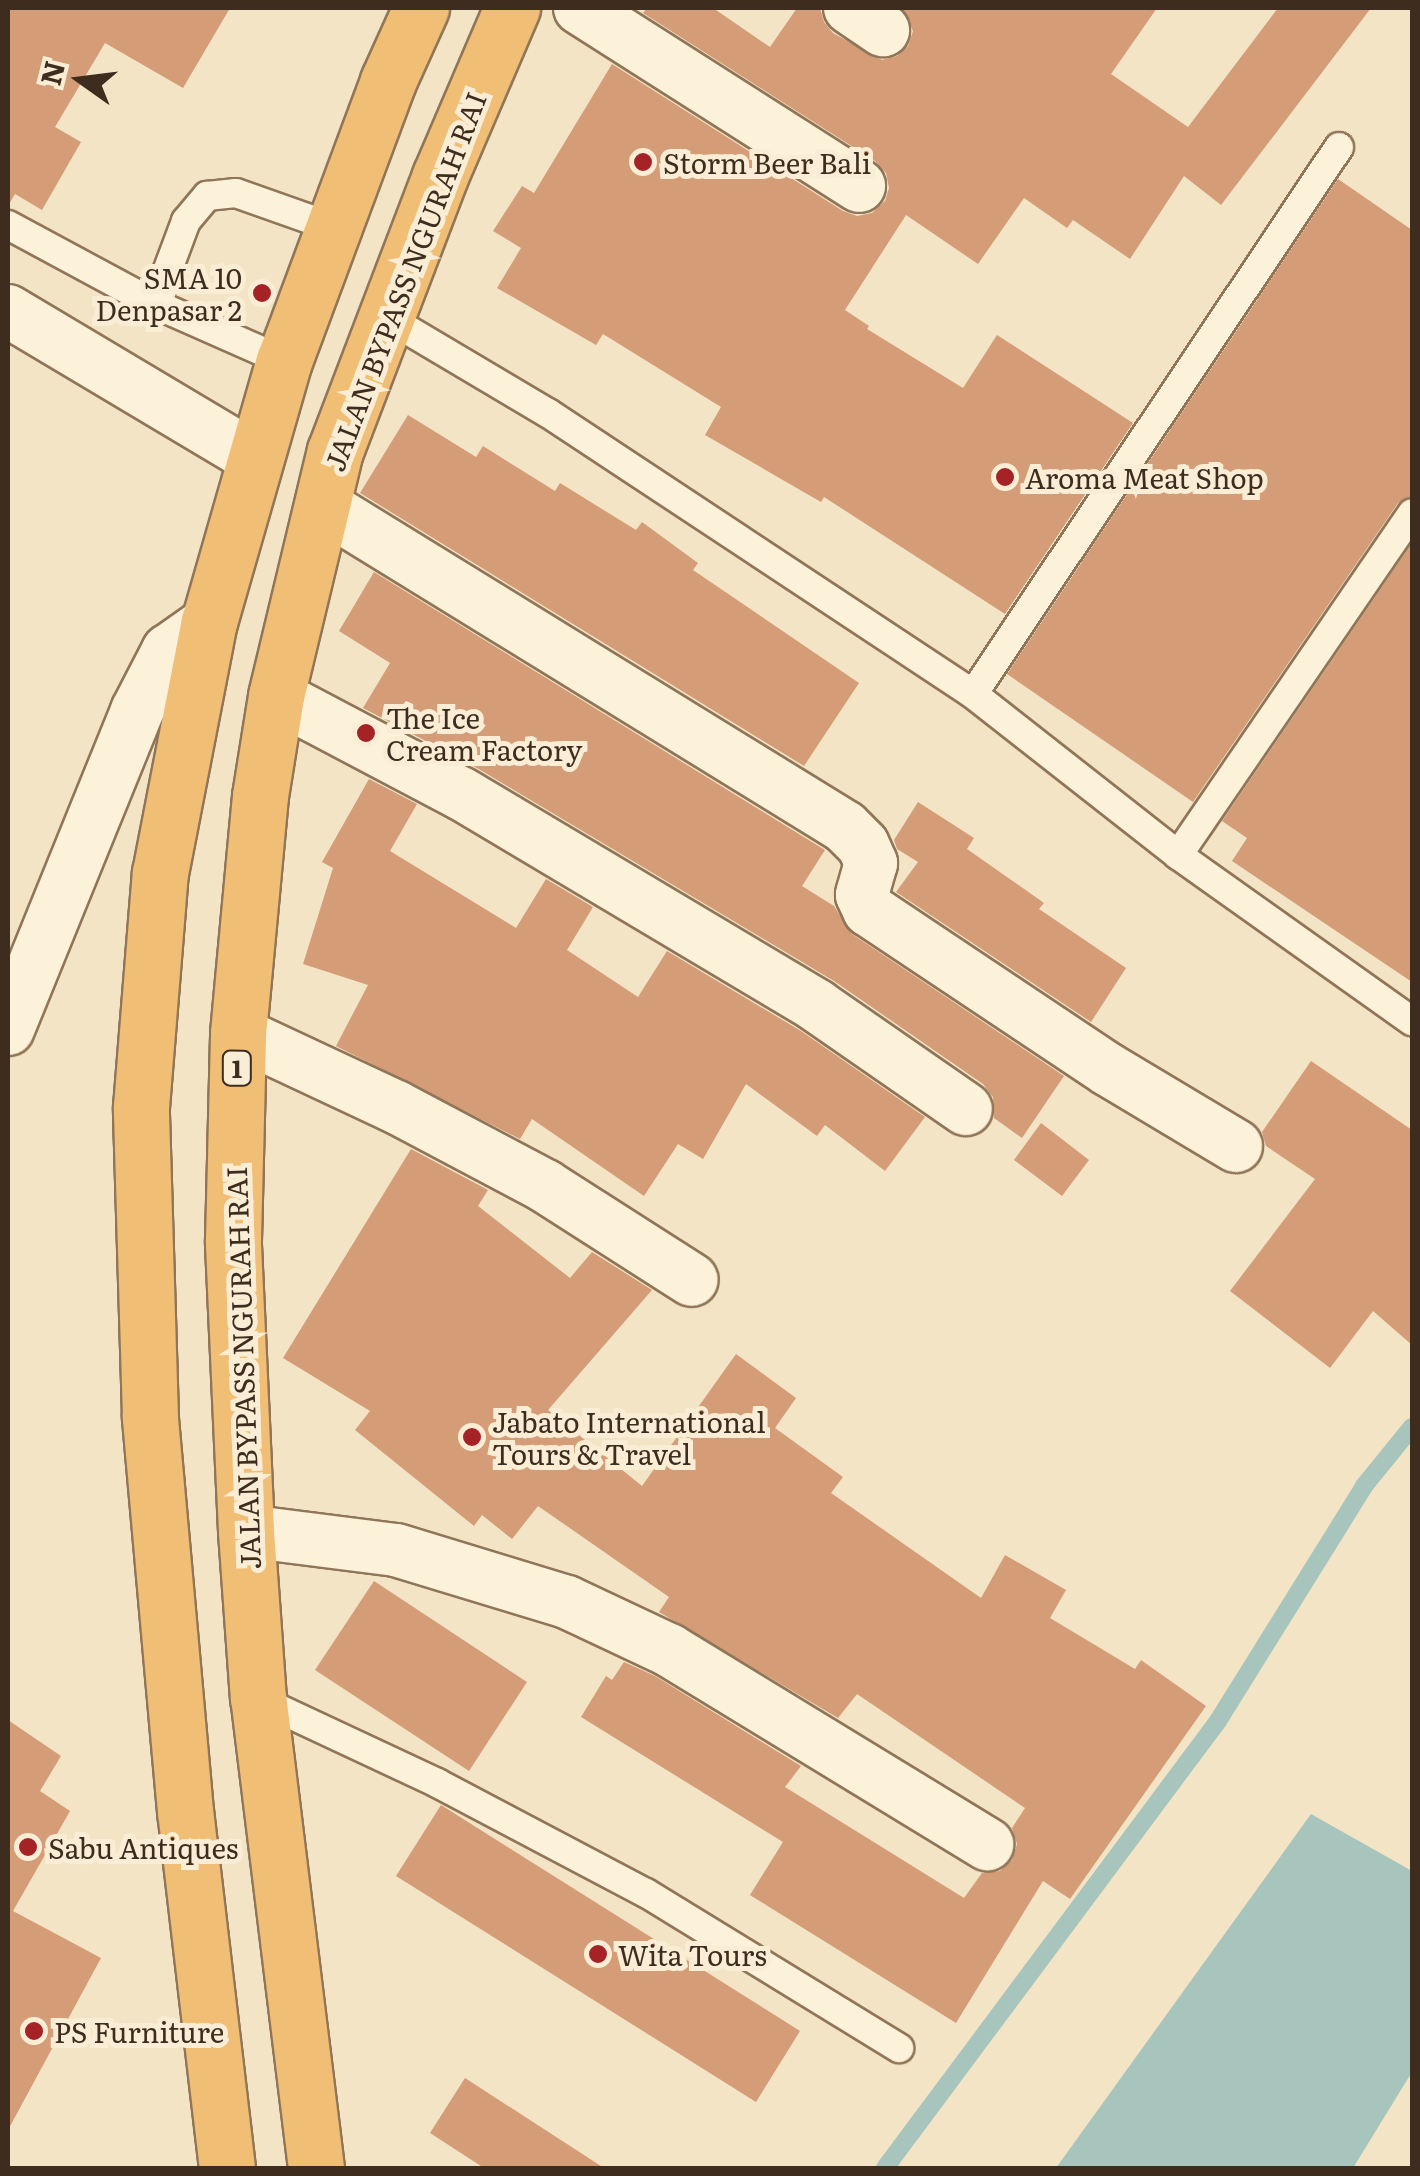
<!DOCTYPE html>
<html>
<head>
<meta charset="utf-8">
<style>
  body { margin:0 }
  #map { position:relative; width:1420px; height:2176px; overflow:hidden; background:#f3e4c5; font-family:Literata,serif }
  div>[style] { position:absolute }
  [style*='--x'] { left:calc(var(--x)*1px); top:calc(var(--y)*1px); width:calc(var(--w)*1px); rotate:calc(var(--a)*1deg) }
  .water>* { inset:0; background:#a7c5bc }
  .stream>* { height:18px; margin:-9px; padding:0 9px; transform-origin:9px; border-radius:9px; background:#a7c5bc }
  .building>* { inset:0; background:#d49c77 }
  .roads { filter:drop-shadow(2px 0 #907558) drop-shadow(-2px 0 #907558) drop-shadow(0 2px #907558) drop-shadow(0 -2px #907558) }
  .service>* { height:28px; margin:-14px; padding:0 14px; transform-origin:14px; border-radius:14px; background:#fcf1d9 }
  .minor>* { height:52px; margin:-26px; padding:0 26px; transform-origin:26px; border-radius:26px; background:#fcf1d9 }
  .trunk>* { height:55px; margin:-27.5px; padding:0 27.5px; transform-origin:27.5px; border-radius:27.5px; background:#f0be74 }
  .dots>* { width:28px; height:28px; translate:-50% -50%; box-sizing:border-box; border:5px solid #f9eed5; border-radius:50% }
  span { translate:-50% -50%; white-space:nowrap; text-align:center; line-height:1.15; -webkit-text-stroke:10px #f9eed5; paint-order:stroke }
  .shield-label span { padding:2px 8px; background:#f9eed5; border:2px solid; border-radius:8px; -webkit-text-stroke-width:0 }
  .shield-label { font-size:25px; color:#3e2d1e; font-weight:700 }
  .poi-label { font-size:28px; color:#3e2d1e }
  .left { translate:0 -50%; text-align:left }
  .right { translate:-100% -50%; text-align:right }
  .street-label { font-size:28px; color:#3e2d1e }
  .frame { position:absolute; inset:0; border:10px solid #3e2d1e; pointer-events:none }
  .north { position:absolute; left:30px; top:30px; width:100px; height:100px; -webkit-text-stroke:8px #f9eed5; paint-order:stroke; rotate:284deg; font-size:28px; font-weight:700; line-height:40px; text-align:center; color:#3e2d1e }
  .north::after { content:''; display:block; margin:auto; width:35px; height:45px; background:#3e2d1e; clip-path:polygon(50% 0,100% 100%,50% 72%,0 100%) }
</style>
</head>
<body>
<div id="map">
  <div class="water">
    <i style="clip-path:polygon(1311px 1814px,1412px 1871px,1412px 2072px,1353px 2168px,1056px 2168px)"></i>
  </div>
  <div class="stream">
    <i style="--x:885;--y:2168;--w:557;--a:-53.32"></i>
    <i style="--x:1218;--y:1721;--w:277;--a:-58.1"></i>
    <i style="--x:1364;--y:1486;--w:76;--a:-50.9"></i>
  </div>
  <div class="building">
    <i style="clip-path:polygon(8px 8px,230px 8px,183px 88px,105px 43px,55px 127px,81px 142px,42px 210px,15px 194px,8px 206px)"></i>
    <i style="clip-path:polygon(647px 8px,713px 8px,770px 47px,797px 8px,820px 8px,824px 22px,833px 33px,882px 60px,897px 56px,908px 46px,913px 31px,902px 8px,1157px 8px,1111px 74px,1188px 127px,1278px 8px,1371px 8px,1221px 205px,1184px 176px,1130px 259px,1073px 220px,1067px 228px,1024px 198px,978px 264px,906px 215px,845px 310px,869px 326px,867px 329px,963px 388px,997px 335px,1133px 423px,1005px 614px,824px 497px,821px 502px,705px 435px,721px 407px,603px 334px,596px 345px,497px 288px,521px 248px,493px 231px,522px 186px,534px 193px,612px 64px,843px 211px,857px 216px,872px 213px,885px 201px,889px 188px,886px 173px,875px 161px,643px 13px)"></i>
    <i style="clip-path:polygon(1338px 179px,1412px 230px,1412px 496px,1398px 503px,1193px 802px,1007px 674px)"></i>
    <i style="clip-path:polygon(408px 415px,476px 457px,483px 446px,555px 491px,560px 483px,636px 530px,642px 522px,698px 563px,693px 570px,859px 683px,804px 766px,360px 493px)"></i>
    <i style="clip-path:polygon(1412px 543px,1412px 982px,1232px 861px,1247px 838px,1222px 821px)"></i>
    <i style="clip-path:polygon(374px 572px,825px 850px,802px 886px,834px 906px,852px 934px,1064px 1076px,1022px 1138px,994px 1118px,993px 1097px,983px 1084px,834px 981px,477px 768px,363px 708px,390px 663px,339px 631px)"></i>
    <i style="clip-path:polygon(369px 779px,417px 804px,390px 851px,516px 928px,546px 879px,593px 907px,567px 950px,638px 997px,667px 951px,801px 1031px,925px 1117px,885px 1171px,825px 1125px,817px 1136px,746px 1084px,703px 1159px,678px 1144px,644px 1196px,532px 1119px,520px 1139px,336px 1046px,368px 985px,303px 964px,333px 868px,322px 862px)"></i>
    <i style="clip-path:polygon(918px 802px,974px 838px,967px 849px,1044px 903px,1039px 909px,1126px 968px,1091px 1022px,896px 892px,918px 862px,897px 849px,894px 840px)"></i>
    <i style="clip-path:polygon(1311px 1061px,1412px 1130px,1412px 1345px,1373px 1311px,1330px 1368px,1230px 1291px,1315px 1179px,1266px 1146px,1262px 1132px)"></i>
    <i style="clip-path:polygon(1041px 1123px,1089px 1160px,1062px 1196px,1014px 1160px)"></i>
    <i style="clip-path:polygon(411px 1149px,488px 1190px,478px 1206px,570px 1278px,592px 1252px,652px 1290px,548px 1410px,642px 1486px,736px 1354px,796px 1398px,775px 1428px,843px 1477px,831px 1493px,981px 1598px,1005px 1555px,1066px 1590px,1050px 1618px,1135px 1669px,1141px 1660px,1206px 1706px,1070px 1899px,1043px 1881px,956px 2023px,750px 1895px,783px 1842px,581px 1717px,606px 1676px,612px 1680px,624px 1662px,655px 1676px,801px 1766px,785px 1787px,964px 1898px,982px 1873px,1000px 1871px,1012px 1860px,1017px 1844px,1012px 1828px,1025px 1808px,857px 1694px,838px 1718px,659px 1612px,669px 1597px,538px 1506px,512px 1539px,482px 1515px,474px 1526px,355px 1430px,370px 1411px,283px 1358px)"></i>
    <i style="clip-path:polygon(374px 1581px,527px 1682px,469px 1771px,315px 1670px)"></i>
    <i style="clip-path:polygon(8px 1720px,61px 1756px,40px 1791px,70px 1811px,13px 1911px,101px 1958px,8px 2130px)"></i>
    <i style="clip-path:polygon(441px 1805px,800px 2031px,756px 2102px,396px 1876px)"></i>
    <i style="clip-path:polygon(465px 2078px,604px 2168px,484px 2168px,430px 2133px)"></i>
  </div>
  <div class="roads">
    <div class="service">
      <i style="--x:8;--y:225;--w:167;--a:28.3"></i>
      <i style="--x:155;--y:304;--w:141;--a:23.8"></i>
      <i style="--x:155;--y:304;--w:89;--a:-69.5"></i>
      <i style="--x:186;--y:221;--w:33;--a:-50"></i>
      <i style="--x:207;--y:196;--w:29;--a:-6"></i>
      <i style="--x:236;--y:193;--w:102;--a:19.5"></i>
      <i style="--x:386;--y:317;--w:188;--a:30.7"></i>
      <i style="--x:548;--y:413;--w:509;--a:33.47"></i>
      <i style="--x:973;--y:694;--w:261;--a:38.1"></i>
      <i style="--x:1178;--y:855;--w:287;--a:35.4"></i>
      <i style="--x:973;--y:694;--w:658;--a:-56.21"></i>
      <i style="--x:1178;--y:855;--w:414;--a:-55.6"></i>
      <i style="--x:258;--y:1699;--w:198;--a:25.1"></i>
      <i style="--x:437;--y:1783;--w:236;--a:27.8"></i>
      <i style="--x:646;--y:1893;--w:297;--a:31.5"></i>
    </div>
    <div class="minor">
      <i style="--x:580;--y:8;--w:331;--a:32.5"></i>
      <i style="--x:850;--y:8;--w:40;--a:34"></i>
      <i style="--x:8;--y:311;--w:289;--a:30.8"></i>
      <i style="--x:322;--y:505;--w:614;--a:31.62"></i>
      <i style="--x:845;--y:827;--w:25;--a:45"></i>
      <i style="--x:863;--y:845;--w:20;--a:66"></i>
      <i style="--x:871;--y:863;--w:33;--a:106"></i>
      <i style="--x:862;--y:895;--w:17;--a:65"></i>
      <i style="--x:869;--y:910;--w:288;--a:33.7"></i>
      <i style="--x:1109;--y:1070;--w:148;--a:30.9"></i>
      <i style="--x:276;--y:696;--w:210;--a:27.8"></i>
      <i style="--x:462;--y:794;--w:413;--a:30.8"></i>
      <i style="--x:817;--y:1006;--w:181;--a:34.7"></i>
      <i style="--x:8;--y:1029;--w:343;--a:-67.9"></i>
      <i style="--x:137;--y:711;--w:68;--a:-62.7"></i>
      <i style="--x:168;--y:651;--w:50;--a:-35.3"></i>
      <i style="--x:238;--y:1033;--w:174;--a:25.1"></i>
      <i style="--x:396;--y:1107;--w:169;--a:27.9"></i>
      <i style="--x:545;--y:1186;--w:174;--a:32.6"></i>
      <i style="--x:246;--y:1531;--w:151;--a:7.2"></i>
      <i style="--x:396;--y:1550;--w:179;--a:16.9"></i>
      <i style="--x:567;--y:1602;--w:113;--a:25.2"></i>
      <i style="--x:669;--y:1650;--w:373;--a:31.4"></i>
    </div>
    <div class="trunk">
      <i style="--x:227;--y:2168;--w:359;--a:-96.7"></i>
      <i style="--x:185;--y:1811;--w:396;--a:-95.1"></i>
      <i style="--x:150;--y:1417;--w:310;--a:-91.7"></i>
      <i style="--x:141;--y:1107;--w:235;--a:-85.4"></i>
      <i style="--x:160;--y:873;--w:256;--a:-79"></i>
      <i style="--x:209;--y:622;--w:272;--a:-74"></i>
      <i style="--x:284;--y:361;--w:299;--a:-69.6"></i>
      <i style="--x:388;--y:81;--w:80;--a:-65.7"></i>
      <i style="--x:316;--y:2168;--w:473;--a:-97"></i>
      <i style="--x:258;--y:1699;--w:168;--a:-94.1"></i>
      <i style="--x:246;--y:1531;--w:291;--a:-92.6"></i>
      <i style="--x:233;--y:1240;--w:207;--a:-88.6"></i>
      <i style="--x:238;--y:1033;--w:238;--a:-84.7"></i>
      <i style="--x:260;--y:796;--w:101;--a:-80.9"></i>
      <i style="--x:276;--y:696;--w:252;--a:-76.5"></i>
      <i style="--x:335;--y:451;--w:294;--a:-69.1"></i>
      <i style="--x:440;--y:176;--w:183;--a:-66.8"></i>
    </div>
  </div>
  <div class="dots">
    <i style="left:643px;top:162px;background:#a52226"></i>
    <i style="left:262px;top:293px;background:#a52226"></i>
    <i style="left:1005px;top:477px;background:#a52226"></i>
    <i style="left:366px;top:733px;background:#a52226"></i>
    <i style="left:472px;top:1437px;background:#a52226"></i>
    <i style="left:28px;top:1847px;background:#a52226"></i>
    <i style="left:598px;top:1954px;background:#a52226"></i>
    <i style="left:34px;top:2031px;background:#a52226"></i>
  </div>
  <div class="shield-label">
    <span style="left:237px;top:1068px">1</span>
  </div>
  <div class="poi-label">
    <span class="left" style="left:663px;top:162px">Storm Beer Bali</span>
    <span class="right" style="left:242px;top:293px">SMA 10<br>Denpasar 2</span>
    <span class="left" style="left:1025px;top:477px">Aroma Meat Shop</span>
    <span class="left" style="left:386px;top:733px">The Ice<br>Cream Factory</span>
    <span class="left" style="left:492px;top:1437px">Jabato International<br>Tours &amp; Travel</span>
    <span class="left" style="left:48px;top:1847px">Sabu Antiques</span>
    <span class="left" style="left:618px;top:1954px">Wita Tours</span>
    <span class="left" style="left:54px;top:2031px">PS Furniture</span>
  </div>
  <div class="street-label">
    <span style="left:404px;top:281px;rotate:-69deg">JALAN BYPASS NGURAH RAI</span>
    <span style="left:242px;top:1368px;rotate:-92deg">JALAN BYPASS NGURAH RAI</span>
  </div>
  <div class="frame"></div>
  <div class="north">N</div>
</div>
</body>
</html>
